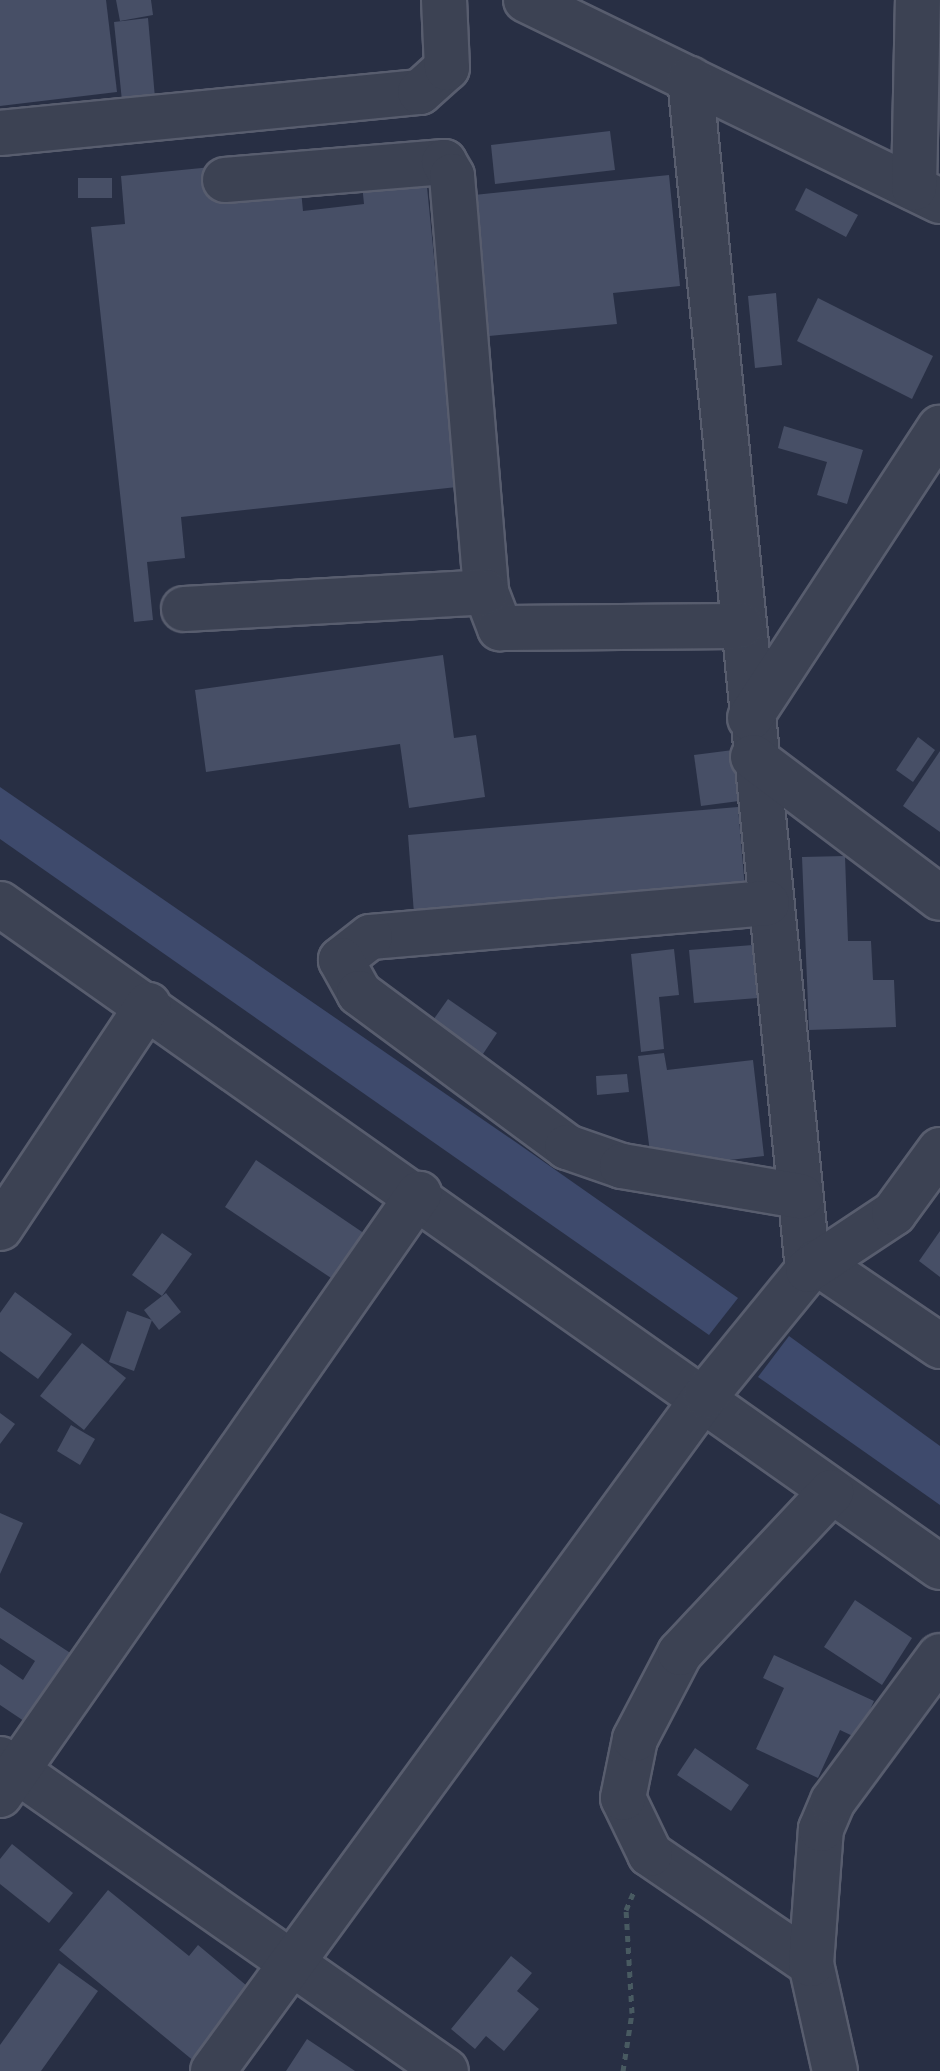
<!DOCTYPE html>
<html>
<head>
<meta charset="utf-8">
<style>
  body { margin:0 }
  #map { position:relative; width:940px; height:2071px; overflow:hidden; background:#282f44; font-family:"Varela Round",sans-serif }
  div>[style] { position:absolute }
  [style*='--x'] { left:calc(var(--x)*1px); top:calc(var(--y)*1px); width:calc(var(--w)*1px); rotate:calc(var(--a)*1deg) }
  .water>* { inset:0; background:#3e4a6c }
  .building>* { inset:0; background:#474f66 }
  .path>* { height:5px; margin-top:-2.5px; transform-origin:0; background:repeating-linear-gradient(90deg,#485a61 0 6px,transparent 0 12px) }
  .roads { filter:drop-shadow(2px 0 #585d6e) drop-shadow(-2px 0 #585d6e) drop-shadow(0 2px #585d6e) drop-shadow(0 -2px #585d6e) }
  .minor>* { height:44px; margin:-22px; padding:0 22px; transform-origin:22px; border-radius:22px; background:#3c4253 }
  span { translate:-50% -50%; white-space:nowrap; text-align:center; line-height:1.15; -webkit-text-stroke:7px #212739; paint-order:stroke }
</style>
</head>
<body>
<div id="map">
  <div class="water">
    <i style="clip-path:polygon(0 787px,517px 1143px,738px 1298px,709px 1335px,0 839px)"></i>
    <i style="clip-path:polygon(789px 1336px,940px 1446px,940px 1505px,758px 1377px)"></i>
  </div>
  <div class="building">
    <i style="clip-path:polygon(0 0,106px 0,117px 92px,0 106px)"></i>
    <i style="clip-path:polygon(116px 0,151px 0,153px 15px,120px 21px)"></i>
    <i style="clip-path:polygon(148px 18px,155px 98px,122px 101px,114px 22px)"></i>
    <i style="clip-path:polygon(610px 131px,615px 170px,495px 184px,491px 145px)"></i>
    <i style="clip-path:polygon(252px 163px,300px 180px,303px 211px,364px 204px,362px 184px,426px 177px,457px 487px,181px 517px,185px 558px,147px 562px,153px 620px,134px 622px,91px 227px,125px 224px,121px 176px)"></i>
    <i style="clip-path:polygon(669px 175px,680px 286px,613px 293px,617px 324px,489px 336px,474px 195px)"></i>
    <i style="clip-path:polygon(78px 178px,112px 178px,112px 198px,78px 198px)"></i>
    <i style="clip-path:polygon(806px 188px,858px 215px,846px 237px,795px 210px)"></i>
    <i style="clip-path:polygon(776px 293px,782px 365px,755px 368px,748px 296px)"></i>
    <i style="clip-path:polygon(818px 298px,933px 356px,912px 399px,797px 341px)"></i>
    <i style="clip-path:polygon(784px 426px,863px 450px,847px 504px,817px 495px,827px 462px,778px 448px)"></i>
    <i style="clip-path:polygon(443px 655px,454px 738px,476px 735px,485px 797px,409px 808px,400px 744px,206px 772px,195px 690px)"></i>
    <i style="clip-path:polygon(918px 737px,935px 750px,913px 782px,896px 770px)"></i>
    <i style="clip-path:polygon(733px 750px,739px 801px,701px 806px,694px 755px)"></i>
    <i style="clip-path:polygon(940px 751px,940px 832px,903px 806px)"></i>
    <i style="clip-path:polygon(738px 807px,746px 900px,415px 927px,408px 835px)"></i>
    <i style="clip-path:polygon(845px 856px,848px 941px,871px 941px,873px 980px,894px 980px,896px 1027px,809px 1030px,802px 857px)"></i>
    <i style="clip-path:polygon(753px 945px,758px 998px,694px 1003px,689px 950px)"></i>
    <i style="clip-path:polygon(674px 949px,679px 995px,659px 997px,664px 1049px,641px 1052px,631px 954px)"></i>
    <i style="clip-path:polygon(448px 999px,497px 1033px,481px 1057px,431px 1023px)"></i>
    <i style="clip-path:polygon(664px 1053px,667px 1070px,753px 1060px,764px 1156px,652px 1169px,638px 1056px)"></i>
    <i style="clip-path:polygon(627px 1074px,629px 1092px,597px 1095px,596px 1076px)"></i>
    <i style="clip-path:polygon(256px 1160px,371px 1238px,340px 1284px,225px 1207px)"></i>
    <i style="clip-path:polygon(940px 1231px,940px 1277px,919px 1261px)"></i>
    <i style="clip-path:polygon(162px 1233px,192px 1254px,162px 1296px,132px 1275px)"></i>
    <i style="clip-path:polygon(15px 1292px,72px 1334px,38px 1379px,0 1351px,0 1313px)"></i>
    <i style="clip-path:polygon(166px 1293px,181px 1312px,159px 1330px,144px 1310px)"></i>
    <i style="clip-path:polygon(127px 1311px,152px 1320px,134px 1371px,109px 1362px)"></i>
    <i style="clip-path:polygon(82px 1343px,126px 1378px,84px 1430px,40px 1396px)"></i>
    <i style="clip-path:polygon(0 1413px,15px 1424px,0 1444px)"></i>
    <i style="clip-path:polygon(71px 1425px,95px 1439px,80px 1465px,57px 1451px)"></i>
    <i style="clip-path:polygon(0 1513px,23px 1523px,0 1574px)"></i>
    <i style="clip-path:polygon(855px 1600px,912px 1638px,882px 1685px,824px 1647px)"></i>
    <i style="clip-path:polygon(0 1607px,75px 1656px,30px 1725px,0 1705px,0 1664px,23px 1680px,35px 1661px,0 1638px)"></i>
    <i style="clip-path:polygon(774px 1655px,874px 1701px,857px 1738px,840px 1730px,818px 1778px,756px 1749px,784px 1688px,763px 1678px)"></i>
    <i style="clip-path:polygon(695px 1748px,749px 1785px,731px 1811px,677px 1775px)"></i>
    <i style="clip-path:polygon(12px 1844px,73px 1893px,49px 1923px,0 1884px,0 1859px)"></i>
    <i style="clip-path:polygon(108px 1890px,189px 1956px,198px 1945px,253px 1991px,195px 2062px,59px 1950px)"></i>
    <i style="clip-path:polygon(511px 1956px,532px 1973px,517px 1991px,539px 2009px,504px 2051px,486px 2036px,475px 2049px,451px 2029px)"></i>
    <i style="clip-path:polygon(59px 1963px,98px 1991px,41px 2071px,0 2071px,0 2045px)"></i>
    <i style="clip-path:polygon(307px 2039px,355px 2071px,286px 2071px)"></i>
  </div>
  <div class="path">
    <i style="--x:623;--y:2071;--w:59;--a:-81.2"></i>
    <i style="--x:632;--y:2013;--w:103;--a:-93.3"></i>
    <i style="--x:626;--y:1910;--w:21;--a:-67"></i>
  </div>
  <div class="roads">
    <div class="minor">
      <i style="--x:526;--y:0;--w:460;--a:25.9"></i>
      <i style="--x:690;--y:79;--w:1197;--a:84.34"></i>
      <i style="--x:0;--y:133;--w:422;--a:-5.6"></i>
      <i style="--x:420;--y:92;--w:36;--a:-42"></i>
      <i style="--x:447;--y:68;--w:68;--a:-92.5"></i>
      <i style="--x:225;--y:180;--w:220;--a:-4.7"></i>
      <i style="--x:444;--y:162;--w:16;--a:60"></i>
      <i style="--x:452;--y:176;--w:417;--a:85.3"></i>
      <i style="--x:486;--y:592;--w:39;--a:69"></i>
      <i style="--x:500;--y:628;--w:241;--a:-0.5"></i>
      <i style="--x:914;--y:188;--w:188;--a:-88.8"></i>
      <i style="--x:184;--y:609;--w:302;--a:-3.2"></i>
      <i style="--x:750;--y:718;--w:347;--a:-56.8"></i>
      <i style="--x:753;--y:757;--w:234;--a:37"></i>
      <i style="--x:767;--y:903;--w:398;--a:175.1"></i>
      <i style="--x:370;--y:937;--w:37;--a:142"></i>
      <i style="--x:341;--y:960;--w:38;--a:61"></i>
      <i style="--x:359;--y:993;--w:259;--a:36.5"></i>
      <i style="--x:567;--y:1147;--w:58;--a:19.1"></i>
      <i style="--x:622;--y:1166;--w:181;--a:9.6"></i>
      <i style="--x:0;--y:904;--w:1150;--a:35.2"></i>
      <i style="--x:0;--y:1228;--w:268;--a:-56.4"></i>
      <i style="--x:816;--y:1262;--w:150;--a:34.1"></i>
      <i style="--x:0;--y:1759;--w:544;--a:34.97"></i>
      <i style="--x:0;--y:1795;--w:733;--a:-55.12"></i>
      <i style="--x:811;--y:1964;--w:195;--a:-145.7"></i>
      <i style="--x:650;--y:1854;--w:62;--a:-115.7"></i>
      <i style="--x:623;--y:1798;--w:60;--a:-78.5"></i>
      <i style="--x:635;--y:1739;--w:97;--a:-62.4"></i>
      <i style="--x:680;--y:1653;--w:221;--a:-46.8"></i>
      <i style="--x:213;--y:2071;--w:837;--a:-53.9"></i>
      <i style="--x:706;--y:1395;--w:161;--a:-50.8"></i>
      <i style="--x:808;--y:1270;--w:103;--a:-33.5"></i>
      <i style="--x:894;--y:1213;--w:78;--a:-53.9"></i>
      <i style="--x:835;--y:2071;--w:110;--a:-102.6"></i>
      <i style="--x:811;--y:1964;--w:135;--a:-85.8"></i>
      <i style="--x:821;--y:1829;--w:30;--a:-67"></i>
      <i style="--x:833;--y:1801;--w:180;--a:-53.6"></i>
    </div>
  </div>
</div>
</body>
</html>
